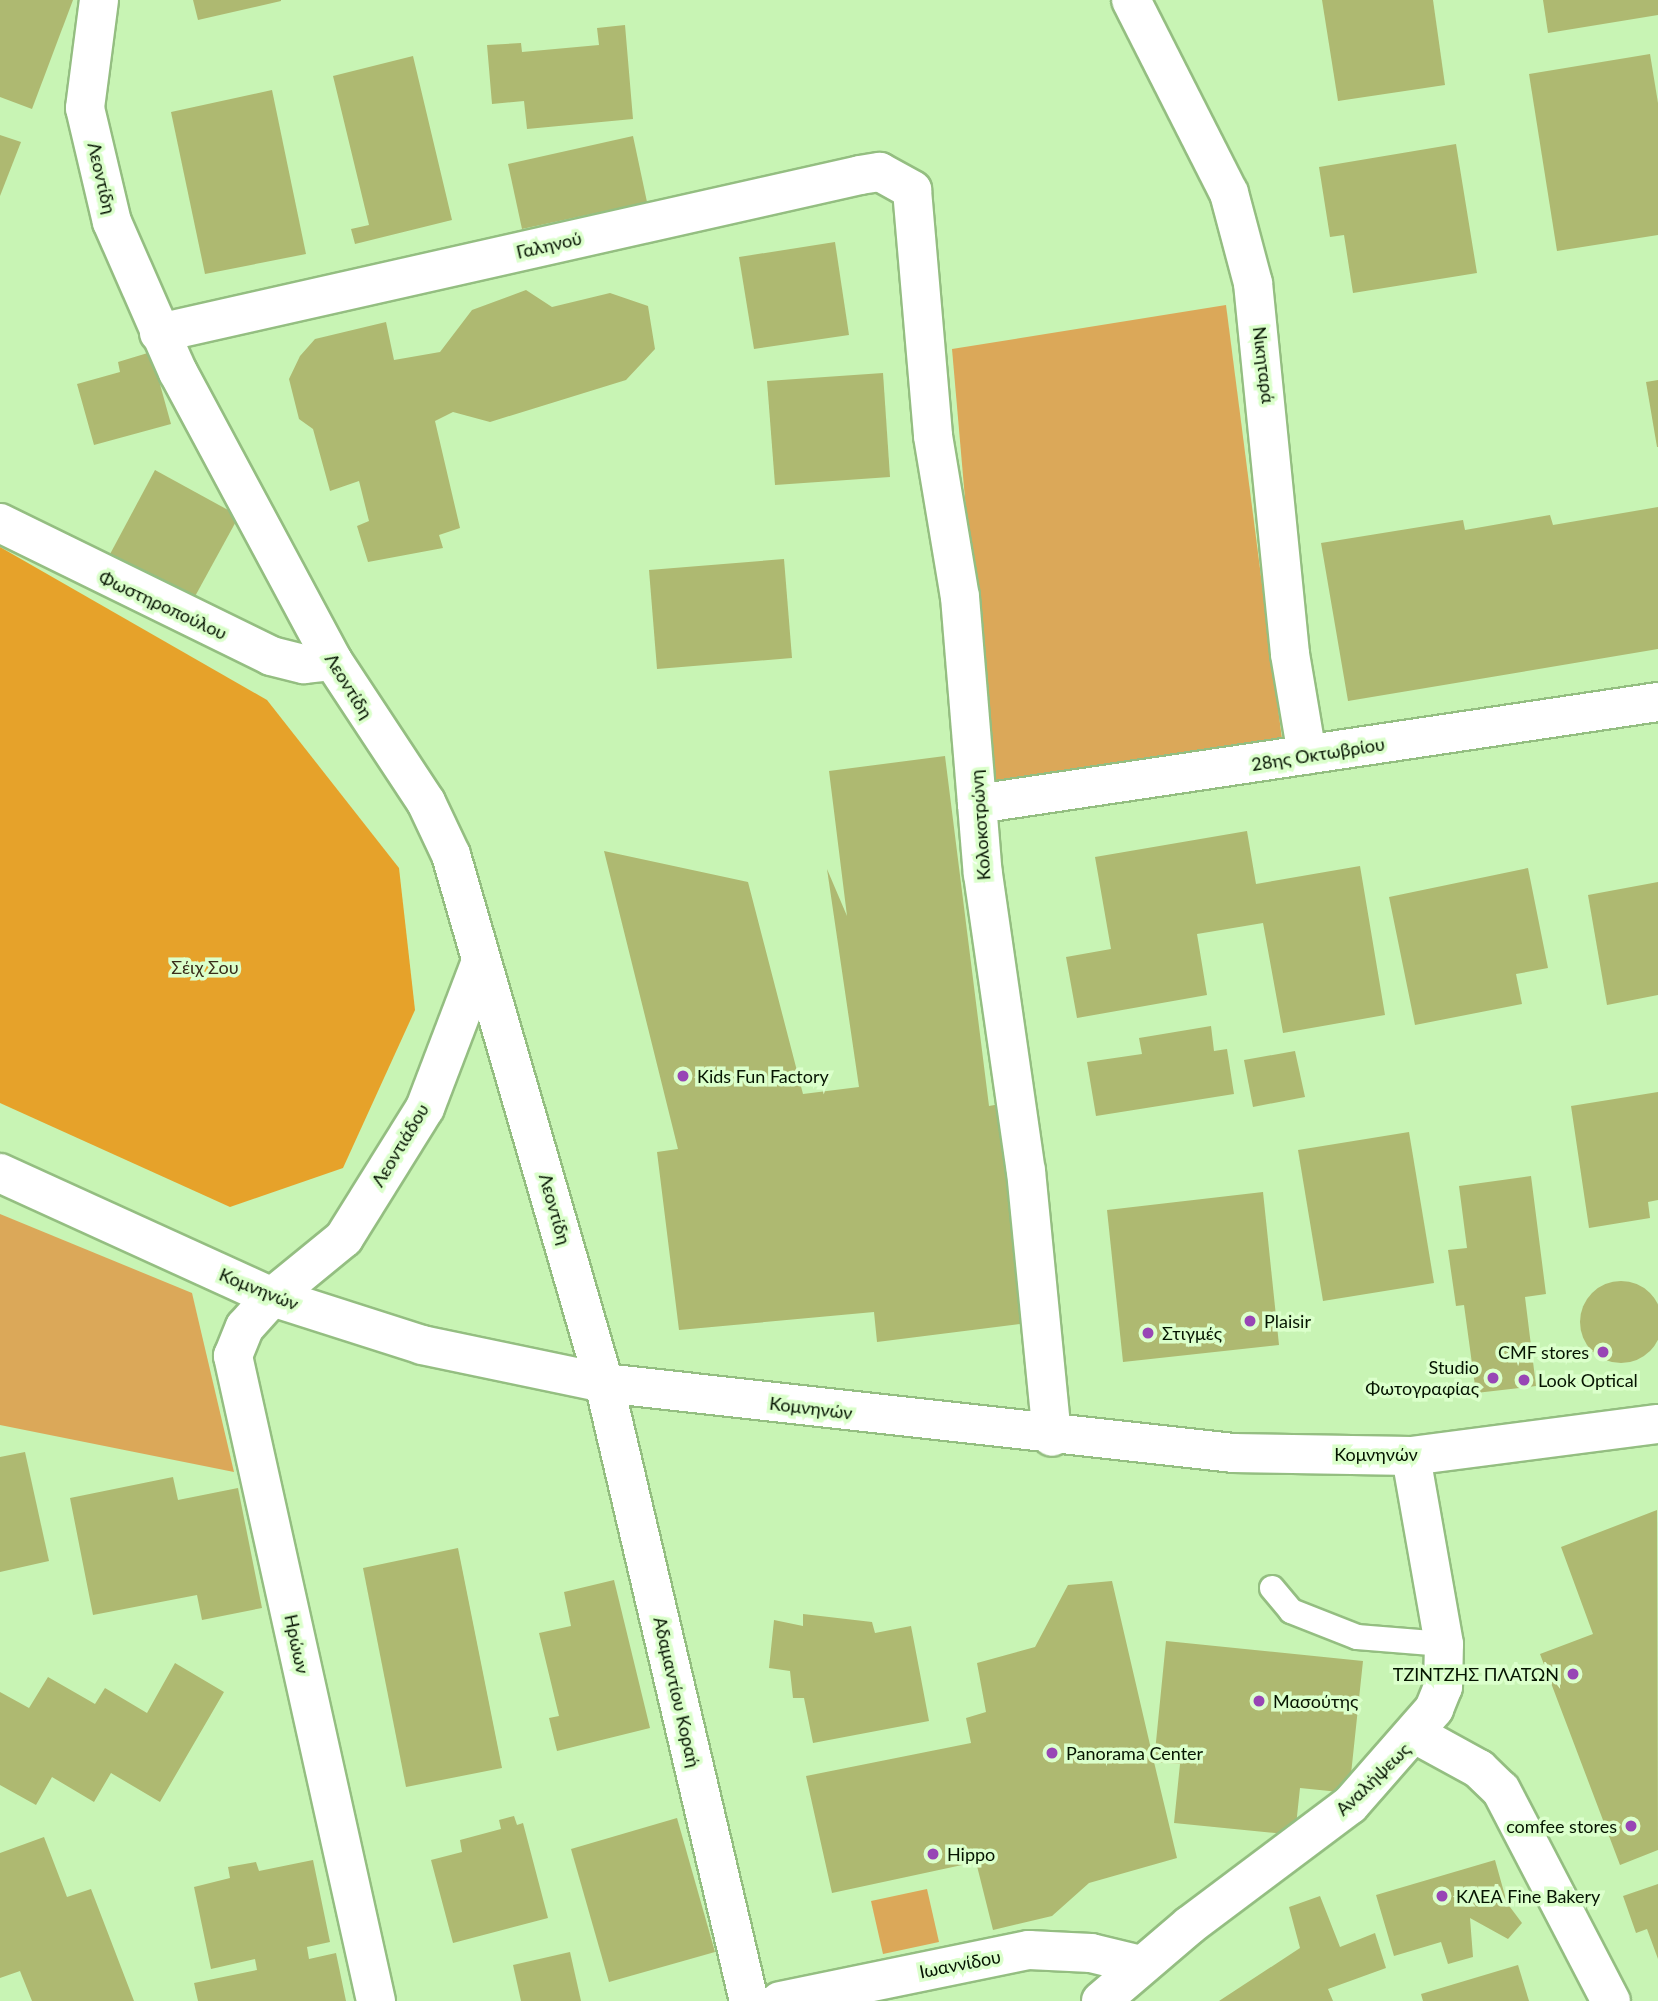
<!DOCTYPE html>
<html>
<head>
<meta charset="utf-8">
<style>
  body { margin:0 }
  #map { position:relative; width:1658px; height:2001px; overflow:hidden; background:#c8f4b4; font-family:Lato,sans-serif }
  div>[style] { position:absolute }
  [style*='--x'] { left:calc(var(--x)*1px); top:calc(var(--y)*1px); width:calc(var(--w)*1px); rotate:calc(var(--a)*1deg) }
  .green>* { inset:0; background:#dba859 }
  .forest>* { inset:0; background:#e6a22a }
  .building>* { inset:0; background:#aeb971 }
  .round { border-radius:50% }
  .roads { filter:drop-shadow(2px 0 #94be81) drop-shadow(-2px 0 #94be81) drop-shadow(0 2px #94be81) drop-shadow(0 -2px #94be81) }
  .lane>* { height:24px; margin:-12px; padding:0 12px; transform-origin:12px; border-radius:12px; background:#fff }
  .street>* { height:38px; margin:-19px; padding:0 19px; transform-origin:19px; border-radius:19px; background:#fff }
  .secondary>* { height:38px; margin:-19px; padding:0 19px; transform-origin:19px; border-radius:19px; background:#fff }
  .dots>* { width:19px; height:19px; translate:-50% -50%; box-sizing:border-box; border:4px solid #dbffcb; border-radius:50% }
  span { translate:-50% -50%; white-space:nowrap; text-align:center; line-height:1.15; -webkit-text-stroke:7px #dbffcb; paint-order:stroke }
  .street-label { font-size:18px; color:#051401 }
  .park-label { font-size:18px; color:#3a2d1a }
  .poi-label { font-size:18px; color:#051401 }
  .left { translate:0 -50%; text-align:left }
  .right { translate:-100% -50%; text-align:right }
</style>
</head>
<body>
<div id="map">
  <div class="green">
    <i style="clip-path:polygon(1226px 305px,1282px 739px,990px 786px,952px 349px)"></i>
    <i style="clip-path:polygon(0 1214px,192px 1293px,234px 1472px,0 1425px)"></i>
    <i style="clip-path:polygon(927px 1889px,939px 1942px,883px 1954px,871px 1901px)"></i>
  </div>
  <div class="forest">
    <i style="clip-path:polygon(0 547px,267px 700px,399px 868px,415px 1010px,343px 1168px,230px 1207px,0 1103px)"></i>
  </div>
  <div class="building">
    <i style="clip-path:polygon(0 0,73px 0,32px 109px,0 97px)"></i>
    <i style="clip-path:polygon(193px 0,281px 0,281px 1px,198px 20px)"></i>
    <i style="clip-path:polygon(1322px 0,1433px 0,1445px 85px,1338px 101px)"></i>
    <i style="clip-path:polygon(1543px 0,1658px 0,1658px 15px,1548px 33px)"></i>
    <i style="clip-path:polygon(625px 25px,633px 119px,527px 129px,524px 101px,492px 104px,487px 45px,521px 43px,522px 52px,599px 45px,597px 28px)"></i>
    <i style="clip-path:polygon(1650px 54px,1658px 103px,1658px 235px,1557px 251px,1529px 74px)"></i>
    <i style="clip-path:polygon(413px 56px,452px 220px,355px 244px,351px 229px,369px 225px,333px 76px)"></i>
    <i style="clip-path:polygon(272px 90px,306px 254px,205px 274px,171px 112px)"></i>
    <i style="clip-path:polygon(0 135px,21px 142px,0 196px)"></i>
    <i style="clip-path:polygon(633px 136px,647px 202px,522px 229px,508px 164px)"></i>
    <i style="clip-path:polygon(1456px 144px,1477px 273px,1353px 293px,1344px 235px,1330px 237px,1319px 167px)"></i>
    <i style="clip-path:polygon(835px 242px,849px 335px,754px 349px,739px 257px)"></i>
    <i style="clip-path:polygon(526px 290px,552px 307px,610px 293px,648px 306px,655px 349px,626px 380px,490px 422px,453px 412px,435px 421px,460px 528px,439px 535px,443px 548px,368px 562px,357px 526px,369px 521px,359px 481px,330px 491px,313px 429px,299px 419px,289px 379px,300px 356px,315px 339px,386px 322px,394px 360px,440px 352px,472px 310px)"></i>
    <i style="clip-path:polygon(151px 352px,171px 424px,94px 445px,77px 384px,120px 372px,118px 362px)"></i>
    <i style="clip-path:polygon(883px 373px,890px 477px,775px 485px,767px 381px)"></i>
    <i style="clip-path:polygon(1658px 380px,1658px 447px,1657px 447px,1646px 382px)"></i>
    <i style="clip-path:polygon(155px 470px,239px 516px,193px 600px,109px 556px)"></i>
    <i style="clip-path:polygon(1658px 507px,1658px 649px,1348px 701px,1321px 543px,1463px 520px,1465px 530px,1550px 515px,1553px 525px)"></i>
    <i style="clip-path:polygon(784px 559px,792px 658px,657px 669px,649px 570px)"></i>
    <i style="clip-path:polygon(945px 756px,989px 1106px,1000px 1104px,1027px 1323px,877px 1342px,874px 1312px,679px 1330px,657px 1152px,678px 1149px,604px 851px,748px 882px,803px 1094px,859px 1087px,827px 869px,847px 916px,829px 771px)"></i>
    <i style="clip-path:polygon(1247px 831px,1256px 884px,1360px 866px,1385px 1015px,1283px 1033px,1263px 923px,1197px 934px,1207px 995px,1077px 1018px,1066px 957px,1111px 949px,1095px 857px)"></i>
    <i style="clip-path:polygon(1528px 868px,1548px 968px,1516px 974px,1522px 1004px,1415px 1025px,1389px 897px)"></i>
    <i style="clip-path:polygon(1658px 882px,1658px 995px,1607px 1005px,1588px 895px)"></i>
    <i style="clip-path:polygon(1211px 1026px,1214px 1051px,1227px 1049px,1234px 1094px,1096px 1116px,1087px 1062px,1142px 1054px,1139px 1038px)"></i>
    <i style="clip-path:polygon(1295px 1051px,1305px 1097px,1253px 1107px,1244px 1060px)"></i>
    <i style="clip-path:polygon(1658px 1092px,1658px 1200px,1648px 1202px,1650px 1218px,1589px 1228px,1571px 1106px)"></i>
    <i style="clip-path:polygon(1409px 1132px,1434px 1283px,1323px 1301px,1298px 1150px)"></i>
    <i style="clip-path:polygon(1531px 1176px,1546px 1294px,1525px 1297px,1536px 1386px,1476px 1393px,1464px 1305px,1456px 1306px,1448px 1250px,1467px 1248px,1459px 1186px)"></i>
    <i style="clip-path:polygon(1263px 1192px,1279px 1345px,1123px 1362px,1107px 1210px)"></i>
    <i class="round" style="left:1580px;top:1281px;width:82px;height:82px"></i>
    <i style="clip-path:polygon(25px 1452px,49px 1561px,0 1572px,0 1457px)"></i>
    <i style="clip-path:polygon(173px 1477px,178px 1500px,238px 1488px,262px 1608px,202px 1620px,197px 1595px,93px 1615px,70px 1498px)"></i>
    <i style="clip-path:polygon(1657px 1510px,1658px 1850px,1620px 1865px,1540px 1654px,1593px 1634px,1561px 1547px)"></i>
    <i style="clip-path:polygon(458px 1548px,502px 1768px,406px 1787px,363px 1568px)"></i>
    <i style="clip-path:polygon(614px 1580px,650px 1728px,557px 1751px,549px 1718px,559px 1716px,539px 1633px,571px 1626px,564px 1592px)"></i>
    <i style="clip-path:polygon(1112px 1581px,1154px 1762px,1166px 1641px,1363px 1661px,1349px 1793px,1300px 1788px,1295px 1835px,1174px 1823px,1180px 1764px,1154px 1762px,1177px 1858px,1089px 1883px,1052px 1916px,993px 1930px,976px 1862px,832px 1893px,806px 1776px,971px 1743px,966px 1718px,986px 1712px,977px 1663px,1035px 1647px,1068px 1585px)"></i>
    <i style="clip-path:polygon(803px 1614px,872px 1622px,875px 1633px,911px 1626px,929px 1721px,813px 1743px,804px 1698px,793px 1698px,790px 1671px,769px 1668px,774px 1620px,803px 1626px)"></i>
    <i style="clip-path:polygon(175px 1663px,224px 1692px,160px 1802px,111px 1773px,94px 1802px,52px 1777px,36px 1805px,0 1785px,0 1692px,29px 1708px,48px 1677px,95px 1704px,105px 1688px,147px 1713px)"></i>
    <i style="clip-path:polygon(514px 1816px,517px 1825px,523px 1823px,548px 1918px,453px 1943px,431px 1860px,462px 1852px,460px 1840px,501px 1829px,499px 1820px)"></i>
    <i style="clip-path:polygon(677px 1818px,715px 1952px,609px 1982px,571px 1849px)"></i>
    <i style="clip-path:polygon(44px 1837px,67px 1897px,91px 1889px,134px 2001px,32px 2001px,20px 1971px,0 1978px,0 1853px)"></i>
    <i style="clip-path:polygon(313px 1860px,330px 1942px,307px 1947px,309px 1959px,336px 1953px,346px 2001px,198px 2001px,194px 1983px,257px 1970px,255px 1959px,211px 1969px,194px 1887px,230px 1878px,228px 1867px,256px 1862px,259px 1871px)"></i>
    <i style="clip-path:polygon(1495px 1860px,1507px 1903px,1522px 1923px,1508px 1939px,1470px 1918px,1473px 1957px,1448px 1964px,1441px 1942px,1394px 1956px,1376px 1895px)"></i>
    <i style="clip-path:polygon(1658px 1884px,1658px 1959px,1647px 1929px,1636px 1933px,1623px 1896px)"></i>
    <i style="clip-path:polygon(1320px 1896px,1340px 1947px,1375px 1933px,1386px 1968px,1328px 1989px,1333px 2001px,1219px 2001px,1300px 1948px,1289px 1907px)"></i>
    <i style="clip-path:polygon(570px 1952px,581px 2001px,521px 2001px,513px 1965px)"></i>
    <i style="clip-path:polygon(1518px 1965px,1529px 2001px,1423px 2001px,1421px 1994px)"></i>
  </div>
  <div class="roads">
    <div class="lane">
      <i style="--x:1272;--y:1588;--w:30;--a:50"></i>
      <i style="--x:1291;--y:1611;--w:71;--a:21.5"></i>
      <i style="--x:1357;--y:1637;--w:87;--a:4.6"></i>
    </div>
    <div class="street">
      <i style="--x:99;--y:0;--w:109;--a:97.4"></i>
      <i style="--x:85;--y:108;--w:117;--a:76.7"></i>
      <i style="--x:112;--y:222;--w:164;--a:66.3"></i>
      <i style="--x:178;--y:372;--w:328;--a:61.8"></i>
      <i style="--x:333;--y:661;--w:169;--a:56.6"></i>
      <i style="--x:426;--y:802;--w:59;--a:64.7"></i>
      <i style="--x:451;--y:855;--w:550;--a:73.84"></i>
      <i style="--x:604;--y:1383;--w:635;--a:76.8"></i>
      <i style="--x:1131;--y:0;--w:216;--a:63.1"></i>
      <i style="--x:1229;--y:193;--w:93;--a:75.1"></i>
      <i style="--x:1253;--y:283;--w:373;--a:84.3"></i>
      <i style="--x:1290;--y:654;--w:102;--a:80.4"></i>
      <i style="--x:159;--y:333;--w:719;--a:-12.7"></i>
      <i style="--x:860;--y:175;--w:20;--a:-9"></i>
      <i style="--x:880;--y:172;--w:37;--a:29"></i>
      <i style="--x:912;--y:190;--w:247;--a:85.1"></i>
      <i style="--x:933;--y:436;--w:163;--a:80.5"></i>
      <i style="--x:960;--y:597;--w:278;--a:85.3"></i>
      <i style="--x:983;--y:874;--w:300;--a:81.8"></i>
      <i style="--x:1026;--y:1171;--w:267;--a:84.4"></i>
      <i style="--x:0;--y:523;--w:302;--a:26.1"></i>
      <i style="--x:271;--y:656;--w:34;--a:14"></i>
      <i style="--x:304;--y:664;--w:29;--a:-6"></i>
      <i style="--x:977;--y:804;--w:689;--a:-8.52"></i>
      <i style="--x:1417;--y:1735;--w:71;--a:28.7"></i>
      <i style="--x:1479;--y:1769;--w:30;--a:44"></i>
      <i style="--x:1501;--y:1790;--w:238;--a:62.5"></i>
      <i style="--x:376;--y:2001;--w:661;--a:-102.5"></i>
      <i style="--x:233;--y:1356;--w:31;--a:-68"></i>
      <i style="--x:245;--y:1327;--w:40;--a:-48"></i>
      <i style="--x:272;--y:1297;--w:93;--a:-39.3"></i>
      <i style="--x:344;--y:1238;--w:153;--a:-58.1"></i>
      <i style="--x:425;--y:1108;--w:157;--a:-69.1"></i>
      <i style="--x:780;--y:2001;--w:254;--a:-11.6"></i>
      <i style="--x:1029;--y:1950;--w:62;--a:2.8"></i>
      <i style="--x:1091;--y:1953;--w:51;--a:13.5"></i>
    </div>
    <div class="secondary">
      <i style="--x:0;--y:1173;--w:299;--a:24.5"></i>
      <i style="--x:272;--y:1297;--w:157;--a:17.7"></i>
      <i style="--x:422;--y:1345;--w:186;--a:11.8"></i>
      <i style="--x:604;--y:1383;--w:633;--a:6.35"></i>
      <i style="--x:1233;--y:1453;--w:178;--a:1"></i>
      <i style="--x:1411;--y:1456;--w:249;--a:-7.4"></i>
      <i style="--x:1101;--y:2001;--w:117;--a:-40.5"></i>
      <i style="--x:1190;--y:1925;--w:200;--a:-36.9"></i>
      <i style="--x:1350;--y:1805;--w:128;--a:-48.8"></i>
      <i style="--x:1434;--y:1709;--w:24;--a:-68"></i>
      <i style="--x:1443;--y:1687;--w:43;--a:-88.7"></i>
      <i style="--x:1444;--y:1644;--w:191;--a:-100"></i>
    </div>
  </div>
  <div class="dots">
    <i style="left:683px;top:1076px;background:#9846b5"></i>
    <i style="left:1250px;top:1321px;background:#9846b5"></i>
    <i style="left:1148px;top:1333px;background:#9846b5"></i>
    <i style="left:1603px;top:1352px;background:#9846b5"></i>
    <i style="left:1493px;top:1378px;background:#9846b5"></i>
    <i style="left:1524px;top:1380px;background:#9846b5"></i>
    <i style="left:1573px;top:1674px;background:#9846b5"></i>
    <i style="left:1259px;top:1701px;background:#9846b5"></i>
    <i style="left:1052px;top:1753px;background:#9846b5"></i>
    <i style="left:1631px;top:1826px;background:#9846b5"></i>
    <i style="left:933px;top:1854px;background:#9846b5"></i>
    <i style="left:1442px;top:1896px;background:#9846b5"></i>
  </div>
  <div class="street-label">
    <span style="left:102px;top:178px;rotate:77deg">Λεοντίδη</span>
    <span style="left:549px;top:245px;rotate:-13deg">Γαληνού</span>
    <span style="left:1264px;top:365px;rotate:83deg">Νικηταρά</span>
    <span style="left:163px;top:605px;rotate:25deg">Φωστηροπούλου</span>
    <span style="left:349px;top:686px;rotate:58deg">Λεοντίδη</span>
    <span style="left:1318px;top:754px;rotate:-9deg">28ης Οκτωβρίου</span>
    <span style="left:980px;top:825px;rotate:-94deg">Κολοκοτρώνη</span>
    <span style="left:400px;top:1145px;rotate:-59deg">Λεοντιάδου</span>
    <span style="left:555px;top:1209px;rotate:74deg">Λεοντίδη</span>
    <span style="left:259px;top:1289px;rotate:22deg">Κομνηνών</span>
    <span style="left:811px;top:1408px;rotate:7deg">Κομνηνών</span>
    <span style="left:1376px;top:1454px">Κομνηνών</span>
    <span style="left:297px;top:1644px;rotate:78deg">Ηρώων</span>
    <span style="left:677px;top:1692px;rotate:77deg">Αδαμαντίου Κοραή</span>
    <span style="left:1373px;top:1779px;rotate:-44deg">Αναλήψεως</span>
    <span style="left:960px;top:1964px;rotate:-11deg">Ιωαννίδου</span>
  </div>
  <div class="park-label">
    <span style="left:205px;top:967px">Σέιχ Σου</span>
  </div>
  <div class="poi-label">
    <span class="left" style="left:697px;top:1076px">Kids Fun Factory</span>
    <span class="left" style="left:1264px;top:1321px">Plaisir</span>
    <span class="left" style="left:1162px;top:1333px">Στιγμές</span>
    <span class="right" style="left:1589px;top:1352px">CMF stores</span>
    <span class="right" style="left:1479px;top:1378px">Studio<br>Φωτογραφίας</span>
    <span class="left" style="left:1538px;top:1380px">Look Optical</span>
    <span class="right" style="left:1559px;top:1674px">ΤΖΙΝΤΖΗΣ ΠΛΑΤΩΝ</span>
    <span class="left" style="left:1273px;top:1701px">Μασούτης</span>
    <span class="left" style="left:1066px;top:1753px">Panorama Center</span>
    <span class="right" style="left:1617px;top:1826px">comfee stores</span>
    <span class="left" style="left:947px;top:1854px">Hippo</span>
    <span class="left" style="left:1456px;top:1896px">ΚΛΕΑ Fine Bakery</span>
  </div>
</div>
</body>
</html>
